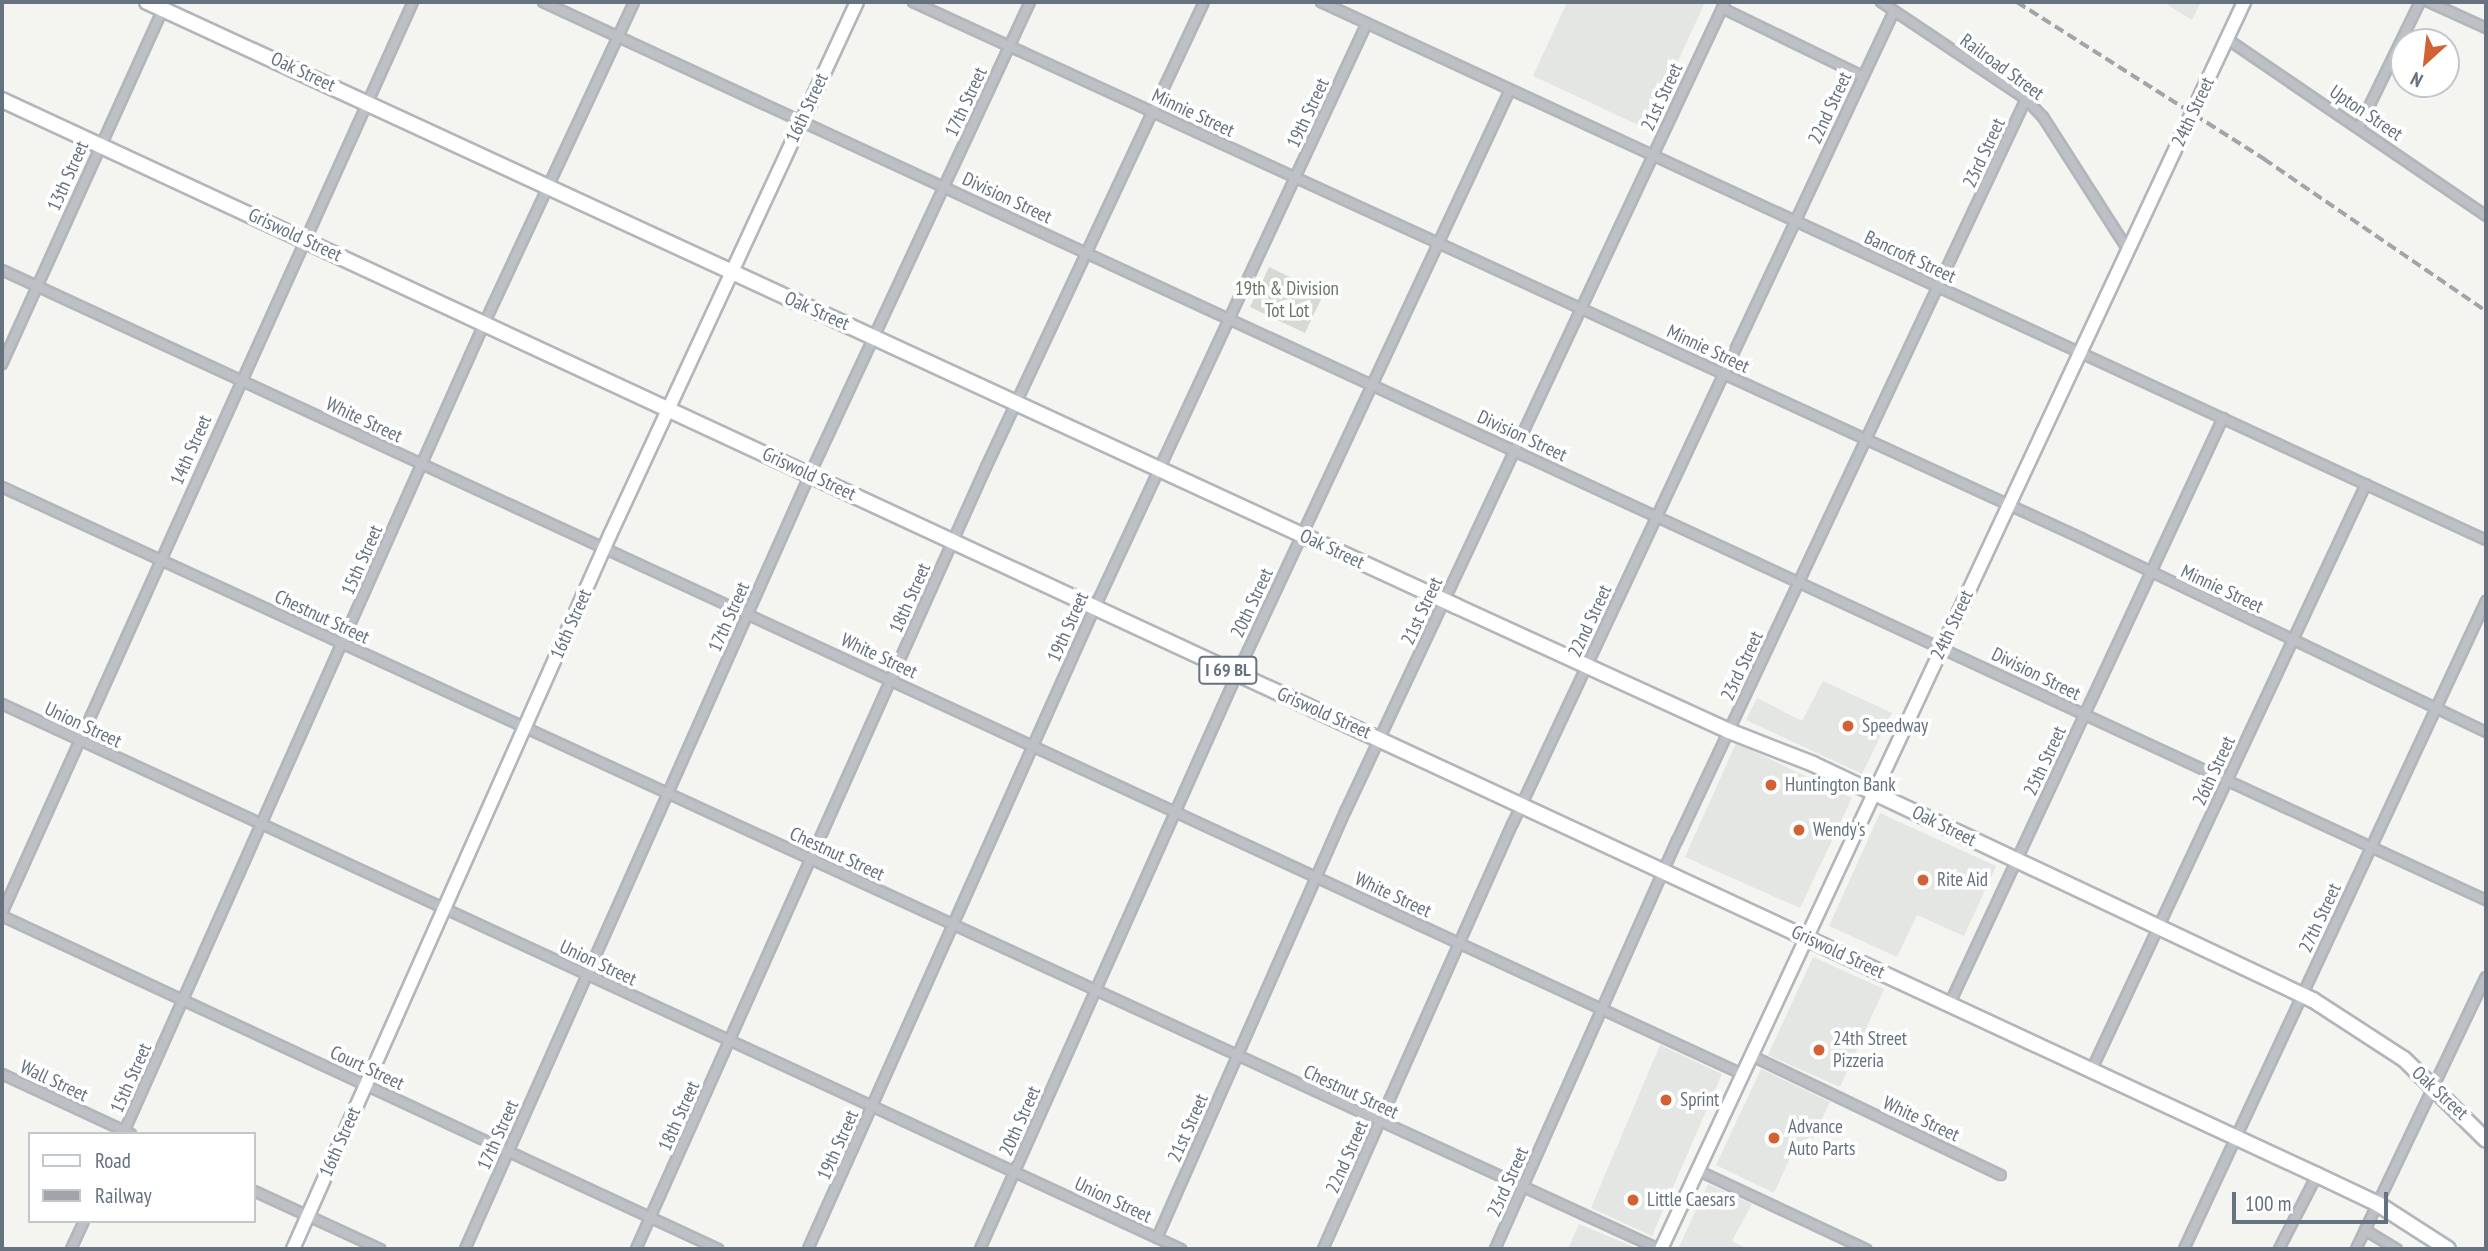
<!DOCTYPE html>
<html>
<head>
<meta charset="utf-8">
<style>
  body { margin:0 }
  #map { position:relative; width:2488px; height:1251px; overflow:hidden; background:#f4f4f1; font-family:"PT Sans Narrow",sans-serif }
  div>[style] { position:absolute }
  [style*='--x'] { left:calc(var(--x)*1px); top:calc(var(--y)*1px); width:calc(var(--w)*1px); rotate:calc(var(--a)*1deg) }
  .built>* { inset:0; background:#e4e6e4 }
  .green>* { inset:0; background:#d5dad2 }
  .roads { filter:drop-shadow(2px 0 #b2b6ba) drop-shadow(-2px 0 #b2b6ba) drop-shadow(0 2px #b2b6ba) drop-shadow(0 -2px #b2b6ba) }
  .street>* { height:8px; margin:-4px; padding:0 4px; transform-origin:4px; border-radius:4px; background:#bdc0c4 }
  .secondary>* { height:12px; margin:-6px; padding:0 6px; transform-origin:6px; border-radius:6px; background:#fff }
  .primary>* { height:14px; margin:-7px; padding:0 7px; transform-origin:7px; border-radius:7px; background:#fff }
  .rail>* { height:3.5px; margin-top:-1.75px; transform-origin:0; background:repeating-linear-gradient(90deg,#a1a5aa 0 10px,transparent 0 15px) }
  .dots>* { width:19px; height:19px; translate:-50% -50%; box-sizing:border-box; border:4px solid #fff; border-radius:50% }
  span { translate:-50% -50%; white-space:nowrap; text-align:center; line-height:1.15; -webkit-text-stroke:7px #fff; paint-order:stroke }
  .shield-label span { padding:2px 5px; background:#fff; border:2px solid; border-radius:5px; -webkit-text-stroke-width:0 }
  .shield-label { font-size:18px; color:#66727f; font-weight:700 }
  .street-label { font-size:19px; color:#66727f }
  .park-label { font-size:19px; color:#667764 }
  .poi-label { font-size:19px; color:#66727f }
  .left { translate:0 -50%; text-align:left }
  .frame { position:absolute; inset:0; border:4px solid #66727f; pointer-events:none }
  .legend { position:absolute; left:28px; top:1132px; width:228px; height:91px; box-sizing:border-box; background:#fff; border:2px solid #c2c7cc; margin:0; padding:9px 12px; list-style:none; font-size:21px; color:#66727f }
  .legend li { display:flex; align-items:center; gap:14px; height:35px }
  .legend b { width:35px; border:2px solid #c2c7cc }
  .north { position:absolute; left:2390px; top:28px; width:70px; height:70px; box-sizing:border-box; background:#fff; border:2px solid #c2c7cc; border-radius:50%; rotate:207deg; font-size:19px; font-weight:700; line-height:28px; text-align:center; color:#66727f }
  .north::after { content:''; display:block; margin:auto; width:24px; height:32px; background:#d26233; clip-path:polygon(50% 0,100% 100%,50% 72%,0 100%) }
  .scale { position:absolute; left:2232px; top:1192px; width:156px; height:32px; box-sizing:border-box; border:4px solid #66727f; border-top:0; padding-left:9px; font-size:21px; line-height:24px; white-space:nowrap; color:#66727f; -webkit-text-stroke:5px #fff; paint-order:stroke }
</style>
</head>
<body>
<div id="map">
  <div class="built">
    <i style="clip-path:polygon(1567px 2px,1705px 2px,1647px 129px,1533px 76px)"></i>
    <i style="clip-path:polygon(2163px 2px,2201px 2px,2192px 20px)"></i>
    <i style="clip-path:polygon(1823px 681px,1892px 713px,1862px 774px,1746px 720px,1757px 698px,1802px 721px)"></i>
    <i style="clip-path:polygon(1736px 743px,1852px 798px,1800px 908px,1685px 857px)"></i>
    <i style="clip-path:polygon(1880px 813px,1996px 866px,1964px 936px,1917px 915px,1897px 957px,1829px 926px)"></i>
    <i style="clip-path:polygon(1813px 957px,1884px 989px,1840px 1087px,1768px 1055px)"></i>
    <i style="clip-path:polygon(1660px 1045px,1722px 1074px,1652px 1236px,1591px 1208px)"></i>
    <i style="clip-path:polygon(1761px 1069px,1830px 1102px,1809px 1146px,1798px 1141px,1774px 1193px,1716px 1165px)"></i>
    <i style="clip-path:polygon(1708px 1184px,1752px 1204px,1732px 1241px,1748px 1249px,1678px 1249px)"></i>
    <i style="clip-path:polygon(1579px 1224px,1639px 1249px,1568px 1249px)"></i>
  </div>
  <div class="green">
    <i style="clip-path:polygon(1269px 267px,1324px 293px,1305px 333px,1250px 307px)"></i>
  </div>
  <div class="roads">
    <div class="street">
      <i style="--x:543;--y:2;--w:2140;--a:24.81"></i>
      <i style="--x:913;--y:2;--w:1285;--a:24.65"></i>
      <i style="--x:2081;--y:538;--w:449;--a:25.6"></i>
      <i style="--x:1321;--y:2;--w:1283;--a:24.79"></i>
      <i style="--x:1881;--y:2;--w:174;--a:33.8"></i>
      <i style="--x:2026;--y:99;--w:25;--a:47"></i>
      <i style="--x:2043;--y:117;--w:158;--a:57.4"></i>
      <i style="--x:2429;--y:2;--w:63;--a:24.5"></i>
      <i style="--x:1722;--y:8;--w:156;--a:25.9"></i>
      <i style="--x:2227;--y:39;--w:314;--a:34.3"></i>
      <i style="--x:2359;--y:127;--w:139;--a:-64"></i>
      <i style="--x:2;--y:270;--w:1917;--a:24.8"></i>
      <i style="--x:2;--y:364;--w:397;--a:-65.6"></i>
      <i style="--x:2;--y:487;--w:1824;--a:24.7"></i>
      <i style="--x:2;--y:704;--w:1299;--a:24.81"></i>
      <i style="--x:2;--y:913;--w:999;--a:-65.72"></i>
      <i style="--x:2;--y:916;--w:790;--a:24.94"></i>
      <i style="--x:1949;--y:1005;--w:648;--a:-64.98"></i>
      <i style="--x:1750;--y:1055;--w:278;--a:25.6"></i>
      <i style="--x:2091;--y:1071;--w:648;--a:-64.9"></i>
      <i style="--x:2;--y:1074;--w:142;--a:24.9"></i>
      <i style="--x:123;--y:1134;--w:887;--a:-65.98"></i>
      <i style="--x:484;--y:324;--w:355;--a:-65"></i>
      <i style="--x:1697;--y:1170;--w:187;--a:25.1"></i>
      <i style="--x:254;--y:1191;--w:139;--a:24.7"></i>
      <i style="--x:2365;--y:1230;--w:37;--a:31"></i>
      <i style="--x:1157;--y:1238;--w:468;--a:-66.2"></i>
      <i style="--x:1346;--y:810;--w:892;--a:-64.87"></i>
      <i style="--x:71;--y:1249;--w:31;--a:-65"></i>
      <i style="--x:465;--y:1249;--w:848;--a:-66"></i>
      <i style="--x:810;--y:474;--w:521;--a:-65.01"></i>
      <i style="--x:636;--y:1249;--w:857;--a:-65.89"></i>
      <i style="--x:986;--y:467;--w:514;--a:-64.88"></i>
      <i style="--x:808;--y:1249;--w:703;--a:-65.91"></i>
      <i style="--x:1095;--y:607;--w:644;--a:-65.03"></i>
      <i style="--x:980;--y:1249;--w:630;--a:-65.92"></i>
      <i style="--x:1237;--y:674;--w:645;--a:-64.95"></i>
      <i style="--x:1323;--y:1249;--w:466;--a:-66"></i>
      <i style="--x:1513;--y:823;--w:897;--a:-64.86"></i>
      <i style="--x:1495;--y:1249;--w:447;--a:-66"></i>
      <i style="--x:1677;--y:841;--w:820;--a:-64.81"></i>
      <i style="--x:2184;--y:1249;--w:715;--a:-65.01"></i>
      <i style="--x:2279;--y:1249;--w:83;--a:-62.8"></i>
      <i style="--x:2356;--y:1249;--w:301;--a:-64.5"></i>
    </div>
    <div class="secondary">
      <i style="--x:293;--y:1249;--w:781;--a:-66.06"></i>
      <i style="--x:610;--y:535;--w:587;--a:-65.14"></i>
      <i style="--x:1661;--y:1249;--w:1377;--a:-64.94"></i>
    </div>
    <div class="primary">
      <i style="--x:147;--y:2;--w:1442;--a:24.77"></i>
      <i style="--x:1456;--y:606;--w:300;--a:24.6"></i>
      <i style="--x:1729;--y:731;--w:90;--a:21.4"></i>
      <i style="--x:1813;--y:764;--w:553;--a:25.27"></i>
      <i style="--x:2313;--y:1000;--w:108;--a:33"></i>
      <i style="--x:2404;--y:1059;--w:115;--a:44.6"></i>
      <i style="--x:2;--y:100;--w:2552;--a:24.91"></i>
      <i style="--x:2317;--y:1175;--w:68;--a:25.4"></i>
      <i style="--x:2378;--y:1204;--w:83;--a:32.7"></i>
    </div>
  </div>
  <div class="rail">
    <i style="--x:2017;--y:2;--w:293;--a:32.4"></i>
    <i style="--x:2264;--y:159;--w:269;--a:34.4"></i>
  </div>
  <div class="dots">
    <i style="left:1848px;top:726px;background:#d26233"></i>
    <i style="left:1771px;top:785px;background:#d26233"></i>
    <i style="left:1799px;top:830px;background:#d26233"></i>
    <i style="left:1923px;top:880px;background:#d26233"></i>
    <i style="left:1819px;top:1050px;background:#d26233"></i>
    <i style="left:1666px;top:1100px;background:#d26233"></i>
    <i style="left:1774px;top:1138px;background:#d26233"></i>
    <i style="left:1633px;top:1200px;background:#d26233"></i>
  </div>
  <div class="shield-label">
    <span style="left:1228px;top:670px">I 69 BL</span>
  </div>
  <div class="street-label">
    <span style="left:2002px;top:67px;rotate:36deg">Railroad Street</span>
    <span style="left:303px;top:72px;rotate:25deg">Oak Street</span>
    <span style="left:1662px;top:97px;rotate:-65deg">21st Street</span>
    <span style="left:966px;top:102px;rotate:-65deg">17th Street</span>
    <span style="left:807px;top:108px;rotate:-65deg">16th Street</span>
    <span style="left:1830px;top:108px;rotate:-65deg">22nd Street</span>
    <span style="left:2193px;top:112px;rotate:-65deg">24th Street</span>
    <span style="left:1193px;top:113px;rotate:25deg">Minnie Street</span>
    <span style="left:1308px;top:113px;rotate:-65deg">19th Street</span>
    <span style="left:2366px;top:113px;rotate:34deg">Upton Street</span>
    <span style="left:1984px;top:153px;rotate:-65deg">23rd Street</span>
    <span style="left:68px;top:176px;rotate:-66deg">13th Street</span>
    <span style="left:1007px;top:198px;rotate:25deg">Division Street</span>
    <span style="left:295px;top:235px;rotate:25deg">Griswold Street</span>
    <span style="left:1910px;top:257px;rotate:25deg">Bancroft Street</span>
    <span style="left:817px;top:311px;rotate:24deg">Oak Street</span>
    <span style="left:1708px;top:349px;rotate:25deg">Minnie Street</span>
    <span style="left:364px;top:420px;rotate:25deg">White Street</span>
    <span style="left:1522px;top:436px;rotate:25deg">Division Street</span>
    <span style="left:191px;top:450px;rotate:-66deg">14th Street</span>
    <span style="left:809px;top:474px;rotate:25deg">Griswold Street</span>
    <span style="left:1332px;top:549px;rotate:25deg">Oak Street</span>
    <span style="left:362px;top:560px;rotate:-66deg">15th Street</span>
    <span style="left:2222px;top:589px;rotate:25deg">Minnie Street</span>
    <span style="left:910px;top:598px;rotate:-66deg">18th Street</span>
    <span style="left:1252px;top:603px;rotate:-65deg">20th Street</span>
    <span style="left:1422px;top:611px;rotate:-65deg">21st Street</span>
    <span style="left:322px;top:617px;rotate:25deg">Chestnut Street</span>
    <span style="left:729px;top:617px;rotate:-66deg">17th Street</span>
    <span style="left:1590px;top:621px;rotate:-65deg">22nd Street</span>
    <span style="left:571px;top:624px;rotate:-66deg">16th Street</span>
    <span style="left:1952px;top:625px;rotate:-65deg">24th Street</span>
    <span style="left:1068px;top:627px;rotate:-66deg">19th Street</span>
    <span style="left:879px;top:656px;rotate:25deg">White Street</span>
    <span style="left:1742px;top:666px;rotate:-65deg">23rd Street</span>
    <span style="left:2036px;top:674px;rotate:26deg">Division Street</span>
    <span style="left:1324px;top:713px;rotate:24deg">Griswold Street</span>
    <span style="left:83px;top:725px;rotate:25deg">Union Street</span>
    <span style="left:2045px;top:761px;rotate:-65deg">25th Street</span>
    <span style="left:2214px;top:771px;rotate:-65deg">26th Street</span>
    <span style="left:1944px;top:826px;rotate:26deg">Oak Street</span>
    <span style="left:837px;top:854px;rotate:25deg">Chestnut Street</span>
    <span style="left:1393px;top:895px;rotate:25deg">White Street</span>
    <span style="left:2320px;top:918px;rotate:-65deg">27th Street</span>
    <span style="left:1838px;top:952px;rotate:25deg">Griswold Street</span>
    <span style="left:598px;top:963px;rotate:25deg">Union Street</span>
    <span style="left:367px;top:1068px;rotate:25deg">Court Street</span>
    <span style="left:131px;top:1078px;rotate:-66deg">15th Street</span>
    <span style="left:54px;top:1081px;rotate:25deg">Wall Street</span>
    <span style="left:1351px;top:1092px;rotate:25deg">Chestnut Street</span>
    <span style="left:2440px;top:1093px;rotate:43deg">Oak Street</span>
    <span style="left:679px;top:1116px;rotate:-66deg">18th Street</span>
    <span style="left:1921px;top:1119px;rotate:25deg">White Street</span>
    <span style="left:1020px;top:1121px;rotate:-66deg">20th Street</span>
    <span style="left:1188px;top:1128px;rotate:-66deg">21st Street</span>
    <span style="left:498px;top:1135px;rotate:-66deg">17th Street</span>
    <span style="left:340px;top:1142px;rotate:-66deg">16th Street</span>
    <span style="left:838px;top:1145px;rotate:-66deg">19th Street</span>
    <span style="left:1347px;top:1157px;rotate:-66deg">22nd Street</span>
    <span style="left:1508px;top:1182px;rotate:-66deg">23rd Street</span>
    <span style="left:1113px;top:1200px;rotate:25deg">Union Street</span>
  </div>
  <div class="park-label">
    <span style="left:1287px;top:300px">19th &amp; Division<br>Tot Lot</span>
  </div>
  <div class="poi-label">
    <span class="left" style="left:1862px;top:726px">Speedway</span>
    <span class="left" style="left:1785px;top:785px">Huntington Bank</span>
    <span class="left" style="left:1813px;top:830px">Wendy's</span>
    <span class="left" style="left:1937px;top:880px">Rite Aid</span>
    <span class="left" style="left:1833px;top:1050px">24th Street<br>Pizzeria</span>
    <span class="left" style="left:1680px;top:1100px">Sprint</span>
    <span class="left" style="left:1788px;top:1138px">Advance<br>Auto Parts</span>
    <span class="left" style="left:1647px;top:1200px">Little Caesars</span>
  </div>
  <div class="frame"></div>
  <ul class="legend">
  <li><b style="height:9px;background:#fff"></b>Road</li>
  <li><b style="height:9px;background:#a1a5aa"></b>Railway</li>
  </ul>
  <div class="north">N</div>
  <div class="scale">100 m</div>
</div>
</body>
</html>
